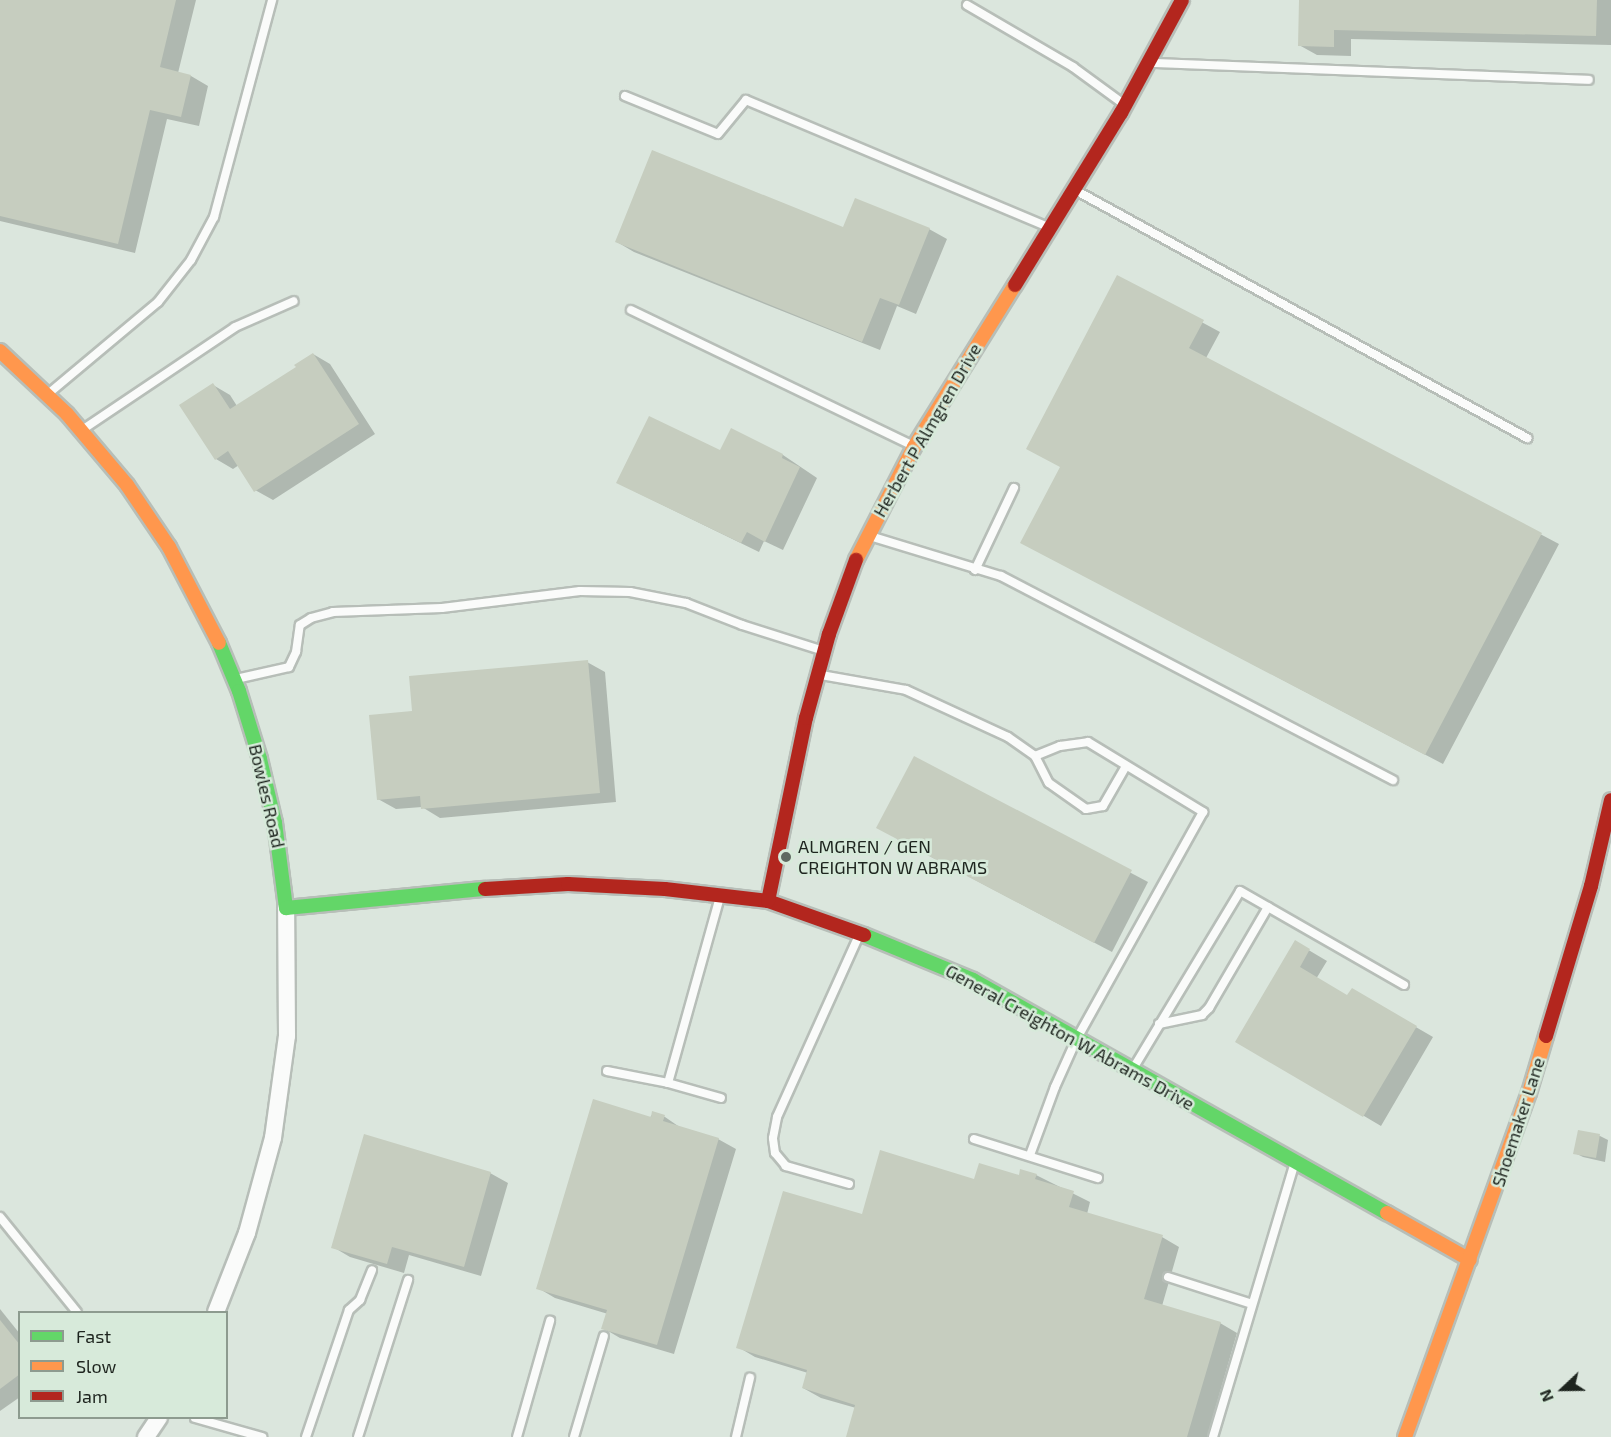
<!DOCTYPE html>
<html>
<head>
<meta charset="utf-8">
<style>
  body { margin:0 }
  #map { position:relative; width:1611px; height:1437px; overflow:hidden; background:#dbe6dd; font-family:"Exo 2",sans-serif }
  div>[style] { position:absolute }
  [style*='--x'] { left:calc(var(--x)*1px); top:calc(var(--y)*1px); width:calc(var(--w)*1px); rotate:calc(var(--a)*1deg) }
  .shadow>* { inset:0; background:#0003 }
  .building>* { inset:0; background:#c6cdbf }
  .roads { filter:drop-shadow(2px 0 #b7beb8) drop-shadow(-2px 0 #b7beb8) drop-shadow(0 2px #b7beb8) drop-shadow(0 -2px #b7beb8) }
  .lane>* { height:8px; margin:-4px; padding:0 4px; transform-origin:4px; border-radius:4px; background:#fafbfa }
  .street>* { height:16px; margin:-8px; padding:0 8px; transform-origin:8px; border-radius:8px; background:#fafbfa }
  .fast>* { height:14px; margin:-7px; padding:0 7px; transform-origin:7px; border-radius:7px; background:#63d668 }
  .slow>* { height:14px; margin:-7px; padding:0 7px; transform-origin:7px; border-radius:7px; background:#ff974d }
  .jam>* { height:14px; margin:-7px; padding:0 7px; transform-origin:7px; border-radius:7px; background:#b3261e }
  .dots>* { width:16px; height:16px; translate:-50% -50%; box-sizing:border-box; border:3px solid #d7eada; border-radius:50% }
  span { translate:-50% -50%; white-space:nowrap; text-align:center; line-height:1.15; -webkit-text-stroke:5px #d7eada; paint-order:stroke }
  .street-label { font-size:18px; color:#1e251f }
  .poi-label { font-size:18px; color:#1e251f }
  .left { translate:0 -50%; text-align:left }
  .legend { position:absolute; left:18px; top:1311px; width:210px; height:108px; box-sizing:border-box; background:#d7eada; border:2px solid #8d9b8f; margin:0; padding:8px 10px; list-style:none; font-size:18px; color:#1e251f }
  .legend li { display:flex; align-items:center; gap:12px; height:30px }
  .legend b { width:30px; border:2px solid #8d9b8f }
  .north { position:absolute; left:1533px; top:1359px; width:60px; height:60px; -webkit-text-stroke:4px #d7eada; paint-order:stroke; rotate:248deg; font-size:16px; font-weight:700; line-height:24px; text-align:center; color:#1e251f }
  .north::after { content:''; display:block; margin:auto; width:21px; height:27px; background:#1e251f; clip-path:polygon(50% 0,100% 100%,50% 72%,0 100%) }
</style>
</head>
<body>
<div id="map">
  <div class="shadow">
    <i style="clip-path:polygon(0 0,196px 0,178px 73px,191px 76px,208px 86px,199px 126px,167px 119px,135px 253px,0 221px)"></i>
    <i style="clip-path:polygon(1300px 0,1611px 0,1611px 45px,1351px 39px,1351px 56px,1317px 55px,1299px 45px)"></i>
    <i style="clip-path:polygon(844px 229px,929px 229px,947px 239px,916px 314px,897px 306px,880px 350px,634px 252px,617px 242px)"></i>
    <i style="clip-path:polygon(1118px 277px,1220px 332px,1206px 358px,1559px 544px,1443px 764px,1039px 552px,1061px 467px)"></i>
    <i style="clip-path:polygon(313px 354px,330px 364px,375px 434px,273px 500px,255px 490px,239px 465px,233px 469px,216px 459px,213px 385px,230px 395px,237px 406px,298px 368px)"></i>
    <i style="clip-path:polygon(732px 430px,783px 455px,817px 478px,783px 550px,764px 541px,759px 552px,636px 492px,721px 452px)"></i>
    <i style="clip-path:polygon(587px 662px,605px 672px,616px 802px,440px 818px,422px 807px,396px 809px,378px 799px,414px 713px)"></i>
    <i style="clip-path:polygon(915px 758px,1148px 882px,1112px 952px,895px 838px)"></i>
    <i style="clip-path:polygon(1295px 942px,1327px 961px,1316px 979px,1348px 997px,1352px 990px,1433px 1037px,1381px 1126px,1237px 1041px)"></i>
    <i style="clip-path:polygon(653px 1113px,665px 1117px,681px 1128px,718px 1139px,736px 1149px,674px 1354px,620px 1338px,603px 1328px,608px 1314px,555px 1298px,538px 1288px)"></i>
    <i style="clip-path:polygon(1579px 1132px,1600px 1136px,1608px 1140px,1605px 1162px,1583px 1157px,1575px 1153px)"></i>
    <i style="clip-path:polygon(490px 1173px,508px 1183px,481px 1276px,409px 1255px,404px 1273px,350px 1257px,333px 1247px)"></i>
    <i style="clip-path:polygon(1036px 1175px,1090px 1202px,1087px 1214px,1162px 1237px,1179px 1247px,1162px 1306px,1220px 1323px,1237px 1333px,1207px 1437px,847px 1437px,856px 1408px,821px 1398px,803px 1388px,808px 1373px,755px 1357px,738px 1347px,863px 1216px,975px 1180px)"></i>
    <i style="clip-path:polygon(0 1309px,20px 1334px,20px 1397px,0 1411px)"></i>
  </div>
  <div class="building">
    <i style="clip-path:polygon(0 0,176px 0,160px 67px,191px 75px,181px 117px,150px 110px,118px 244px,0 216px)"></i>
    <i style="clip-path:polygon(1299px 0,1597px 0,1596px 36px,1334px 30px,1334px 47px,1298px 46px)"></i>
    <i style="clip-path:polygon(652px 150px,843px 227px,855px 198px,930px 228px,899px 305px,880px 298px,862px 342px,615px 242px)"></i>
    <i style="clip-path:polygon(1117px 275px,1204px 320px,1189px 348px,1542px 533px,1425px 755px,1020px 543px,1060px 467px,1026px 449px)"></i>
    <i style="clip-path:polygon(313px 353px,359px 424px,254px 492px,228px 451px,215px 460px,179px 405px,213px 383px,230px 409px,296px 367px,294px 365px)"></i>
    <i style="clip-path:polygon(649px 416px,720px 450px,731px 428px,783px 454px,782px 458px,800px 467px,765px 542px,747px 532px,741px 543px,616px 483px)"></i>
    <i style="clip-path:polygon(588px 660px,600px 793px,421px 809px,420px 796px,377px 800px,369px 715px,412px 711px,409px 676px)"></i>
    <i style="clip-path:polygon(914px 756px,1132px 870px,1094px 943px,876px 828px)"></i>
    <i style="clip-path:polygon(1295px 940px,1310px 949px,1300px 967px,1347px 995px,1352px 988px,1417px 1026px,1363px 1117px,1235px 1042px)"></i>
    <i style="clip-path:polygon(593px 1099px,651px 1117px,652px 1111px,665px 1115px,663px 1121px,719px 1138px,657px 1345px,601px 1329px,607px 1310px,536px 1289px)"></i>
    <i style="clip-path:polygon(1578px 1130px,1600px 1134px,1596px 1158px,1573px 1154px)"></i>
    <i style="clip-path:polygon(364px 1134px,491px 1172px,464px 1267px,392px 1247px,387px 1264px,331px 1248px)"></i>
    <i style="clip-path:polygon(880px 1150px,974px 1179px,979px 1163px,1019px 1175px,1020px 1169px,1037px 1174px,1035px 1179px,1074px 1191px,1069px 1207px,1163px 1235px,1144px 1299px,1221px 1322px,1187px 1437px,846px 1437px,855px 1405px,802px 1388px,807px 1370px,736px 1348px,783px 1191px,862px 1214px)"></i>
    <i style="clip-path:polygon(0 1320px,20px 1345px,20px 1374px,0 1389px)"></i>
  </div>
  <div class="roads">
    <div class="lane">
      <i style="--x:967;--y:5;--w:123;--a:30.3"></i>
      <i style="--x:1073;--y:67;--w:64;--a:36.2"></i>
      <i style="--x:1153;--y:63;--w:436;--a:2.2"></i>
      <i style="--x:625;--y:96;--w:100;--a:22.2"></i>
      <i style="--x:718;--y:134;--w:44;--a:-50.5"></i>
      <i style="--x:746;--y:100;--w:328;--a:22.8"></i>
      <i style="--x:1075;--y:190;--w:516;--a:28.75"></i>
      <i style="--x:631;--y:310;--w:314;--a:25.7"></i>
      <i style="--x:48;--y:394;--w:143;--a:-39.9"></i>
      <i style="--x:158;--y:302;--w:53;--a:-51.8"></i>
      <i style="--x:191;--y:260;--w:49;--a:-61.9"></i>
      <i style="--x:214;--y:217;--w:225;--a:-75"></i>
      <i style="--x:82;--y:430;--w:184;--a:-33.9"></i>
      <i style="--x:235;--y:327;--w:64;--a:-23.8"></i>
      <i style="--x:870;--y:536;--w:137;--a:17"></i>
      <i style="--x:1001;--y:576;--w:442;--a:27.5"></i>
      <i style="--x:975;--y:570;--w:91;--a:-64.6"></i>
      <i style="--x:821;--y:675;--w:86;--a:10"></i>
      <i style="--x:906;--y:690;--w:112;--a:24.7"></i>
      <i style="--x:1008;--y:737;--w:33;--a:35"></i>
      <i style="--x:1035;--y:756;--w:27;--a:-22"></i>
      <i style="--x:1060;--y:746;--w:28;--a:-8"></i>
      <i style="--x:1088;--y:742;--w:135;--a:31.3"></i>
      <i style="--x:1203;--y:812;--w:259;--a:119.1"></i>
      <i style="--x:1077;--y:1038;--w:54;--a:114.2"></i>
      <i style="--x:1055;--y:1087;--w:72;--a:110.2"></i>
      <i style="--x:236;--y:679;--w:54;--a:-12.8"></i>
      <i style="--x:289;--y:667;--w:17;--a:-65"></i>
      <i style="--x:296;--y:652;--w:27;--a:-82"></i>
      <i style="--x:300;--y:625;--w:13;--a:-32"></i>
      <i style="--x:311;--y:618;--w:23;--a:-15"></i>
      <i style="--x:333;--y:612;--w:109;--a:-2.1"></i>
      <i style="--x:442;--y:608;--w:139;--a:-7"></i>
      <i style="--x:580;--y:591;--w:50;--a:1.1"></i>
      <i style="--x:630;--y:592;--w:57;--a:11.1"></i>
      <i style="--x:686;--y:603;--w:60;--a:21.4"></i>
      <i style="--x:742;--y:625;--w:86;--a:17.6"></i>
      <i style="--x:1035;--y:756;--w:30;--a:63"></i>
      <i style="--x:1049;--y:783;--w:45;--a:35.1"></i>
      <i style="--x:1086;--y:809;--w:17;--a:-10"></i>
      <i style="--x:1103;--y:806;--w:46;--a:-60.1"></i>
      <i style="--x:1159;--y:1024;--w:44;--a:-11.8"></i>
      <i style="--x:1202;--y:1015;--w:10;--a:-45"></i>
      <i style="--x:1209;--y:1008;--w:117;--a:-59.7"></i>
      <i style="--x:1134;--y:1067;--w:205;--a:-58.9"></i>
      <i style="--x:1240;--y:891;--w:189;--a:29.8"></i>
      <i style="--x:607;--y:1071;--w:62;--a:11.1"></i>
      <i style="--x:668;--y:1083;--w:55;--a:15.8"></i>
      <i style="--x:668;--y:1083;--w:193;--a:-74.4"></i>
      <i style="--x:974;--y:1139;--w:130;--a:17.5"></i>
      <i style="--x:849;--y:1184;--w:66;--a:-164.1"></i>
      <i style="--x:786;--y:1166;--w:17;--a:-130"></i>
      <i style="--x:775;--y:1153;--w:15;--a:-98"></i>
      <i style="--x:773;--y:1138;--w:21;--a:-79"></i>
      <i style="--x:777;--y:1117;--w:200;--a:-65.7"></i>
      <i style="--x:0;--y:1217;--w:122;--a:51"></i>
      <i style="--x:1168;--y:1277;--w:88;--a:17.8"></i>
      <i style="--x:195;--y:1418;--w:70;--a:15.8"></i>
      <i style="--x:306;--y:1437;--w:134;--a:-71.3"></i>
      <i style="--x:349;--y:1310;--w:15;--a:-42"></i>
      <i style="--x:360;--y:1300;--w:32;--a:-68"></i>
      <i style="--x:358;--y:1437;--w:165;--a:-72.3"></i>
      <i style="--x:517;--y:1437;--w:121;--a:-74.1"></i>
      <i style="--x:574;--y:1437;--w:105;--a:-73.5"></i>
      <i style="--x:736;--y:1437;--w:61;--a:-76.7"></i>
      <i style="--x:1213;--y:1437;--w:284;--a:-73.4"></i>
    </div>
    <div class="street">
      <i style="--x:216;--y:1312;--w:85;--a:-68.6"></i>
      <i style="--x:247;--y:1233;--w:98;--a:-74.7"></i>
      <i style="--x:273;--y:1138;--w:103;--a:-82.2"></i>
      <i style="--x:287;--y:1036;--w:128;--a:-90.4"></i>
      <i style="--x:146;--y:1437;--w:23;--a:-56"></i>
    </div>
    <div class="fast">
      <i style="--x:219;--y:643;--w:52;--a:67.4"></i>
      <i style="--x:239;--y:691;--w:71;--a:72.8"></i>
      <i style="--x:260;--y:759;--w:66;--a:76.8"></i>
      <i style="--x:275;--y:823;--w:86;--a:82.6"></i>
      <i style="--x:286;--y:908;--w:200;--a:-5.5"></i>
      <i style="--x:864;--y:935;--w:118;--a:22.4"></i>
      <i style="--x:973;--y:980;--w:475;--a:29.4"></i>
    </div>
    <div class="slow">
      <i style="--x:0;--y:351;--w:92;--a:43.2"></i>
      <i style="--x:67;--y:414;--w:93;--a:49.8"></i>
      <i style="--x:127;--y:485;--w:75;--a:55.9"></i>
      <i style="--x:169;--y:547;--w:108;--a:62.5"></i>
      <i style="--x:856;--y:560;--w:127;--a:-62.8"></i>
      <i style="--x:914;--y:447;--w:191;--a:-58.1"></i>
      <i style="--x:1387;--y:1213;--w:95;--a:29.5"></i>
      <i style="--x:1405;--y:1437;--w:366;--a:-70.2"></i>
      <i style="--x:1529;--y:1093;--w:59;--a:-73.4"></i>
    </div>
    <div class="jam">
      <i style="--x:1015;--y:285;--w:202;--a:-58.4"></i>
      <i style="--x:1121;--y:113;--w:128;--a:-61.6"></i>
      <i style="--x:485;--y:889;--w:83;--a:-3.4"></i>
      <i style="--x:568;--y:884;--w:97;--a:3"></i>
      <i style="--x:665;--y:889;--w:104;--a:6.6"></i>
      <i style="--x:768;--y:901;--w:102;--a:19.5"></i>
      <i style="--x:768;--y:901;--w:187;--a:-78.3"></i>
      <i style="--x:806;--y:718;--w:87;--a:-74.7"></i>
      <i style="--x:829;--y:634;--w:79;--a:-70"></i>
      <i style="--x:1546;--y:1036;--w:157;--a:-73.3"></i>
      <i style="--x:1591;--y:886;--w:88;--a:-76.9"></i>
    </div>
  </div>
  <div class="dots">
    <i style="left:786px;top:857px;background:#606962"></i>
  </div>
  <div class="street-label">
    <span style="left:927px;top:430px;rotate:-60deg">Herbert P Almgren Drive</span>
    <span style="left:267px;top:796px;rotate:77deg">Bowles Road</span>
    <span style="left:1070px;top:1037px;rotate:29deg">General Creighton W Abrams Drive</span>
    <span style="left:1518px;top:1122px;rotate:-72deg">Shoemaker Lane</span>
  </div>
  <div class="poi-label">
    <span class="left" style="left:798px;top:857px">ALMGREN / GEN<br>CREIGHTON W ABRAMS</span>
  </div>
  <ul class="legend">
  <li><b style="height:8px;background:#63d668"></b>Fast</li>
  <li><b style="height:8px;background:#ff974d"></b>Slow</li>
  <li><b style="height:8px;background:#b3261e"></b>Jam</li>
  </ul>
  <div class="north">N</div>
</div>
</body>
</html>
